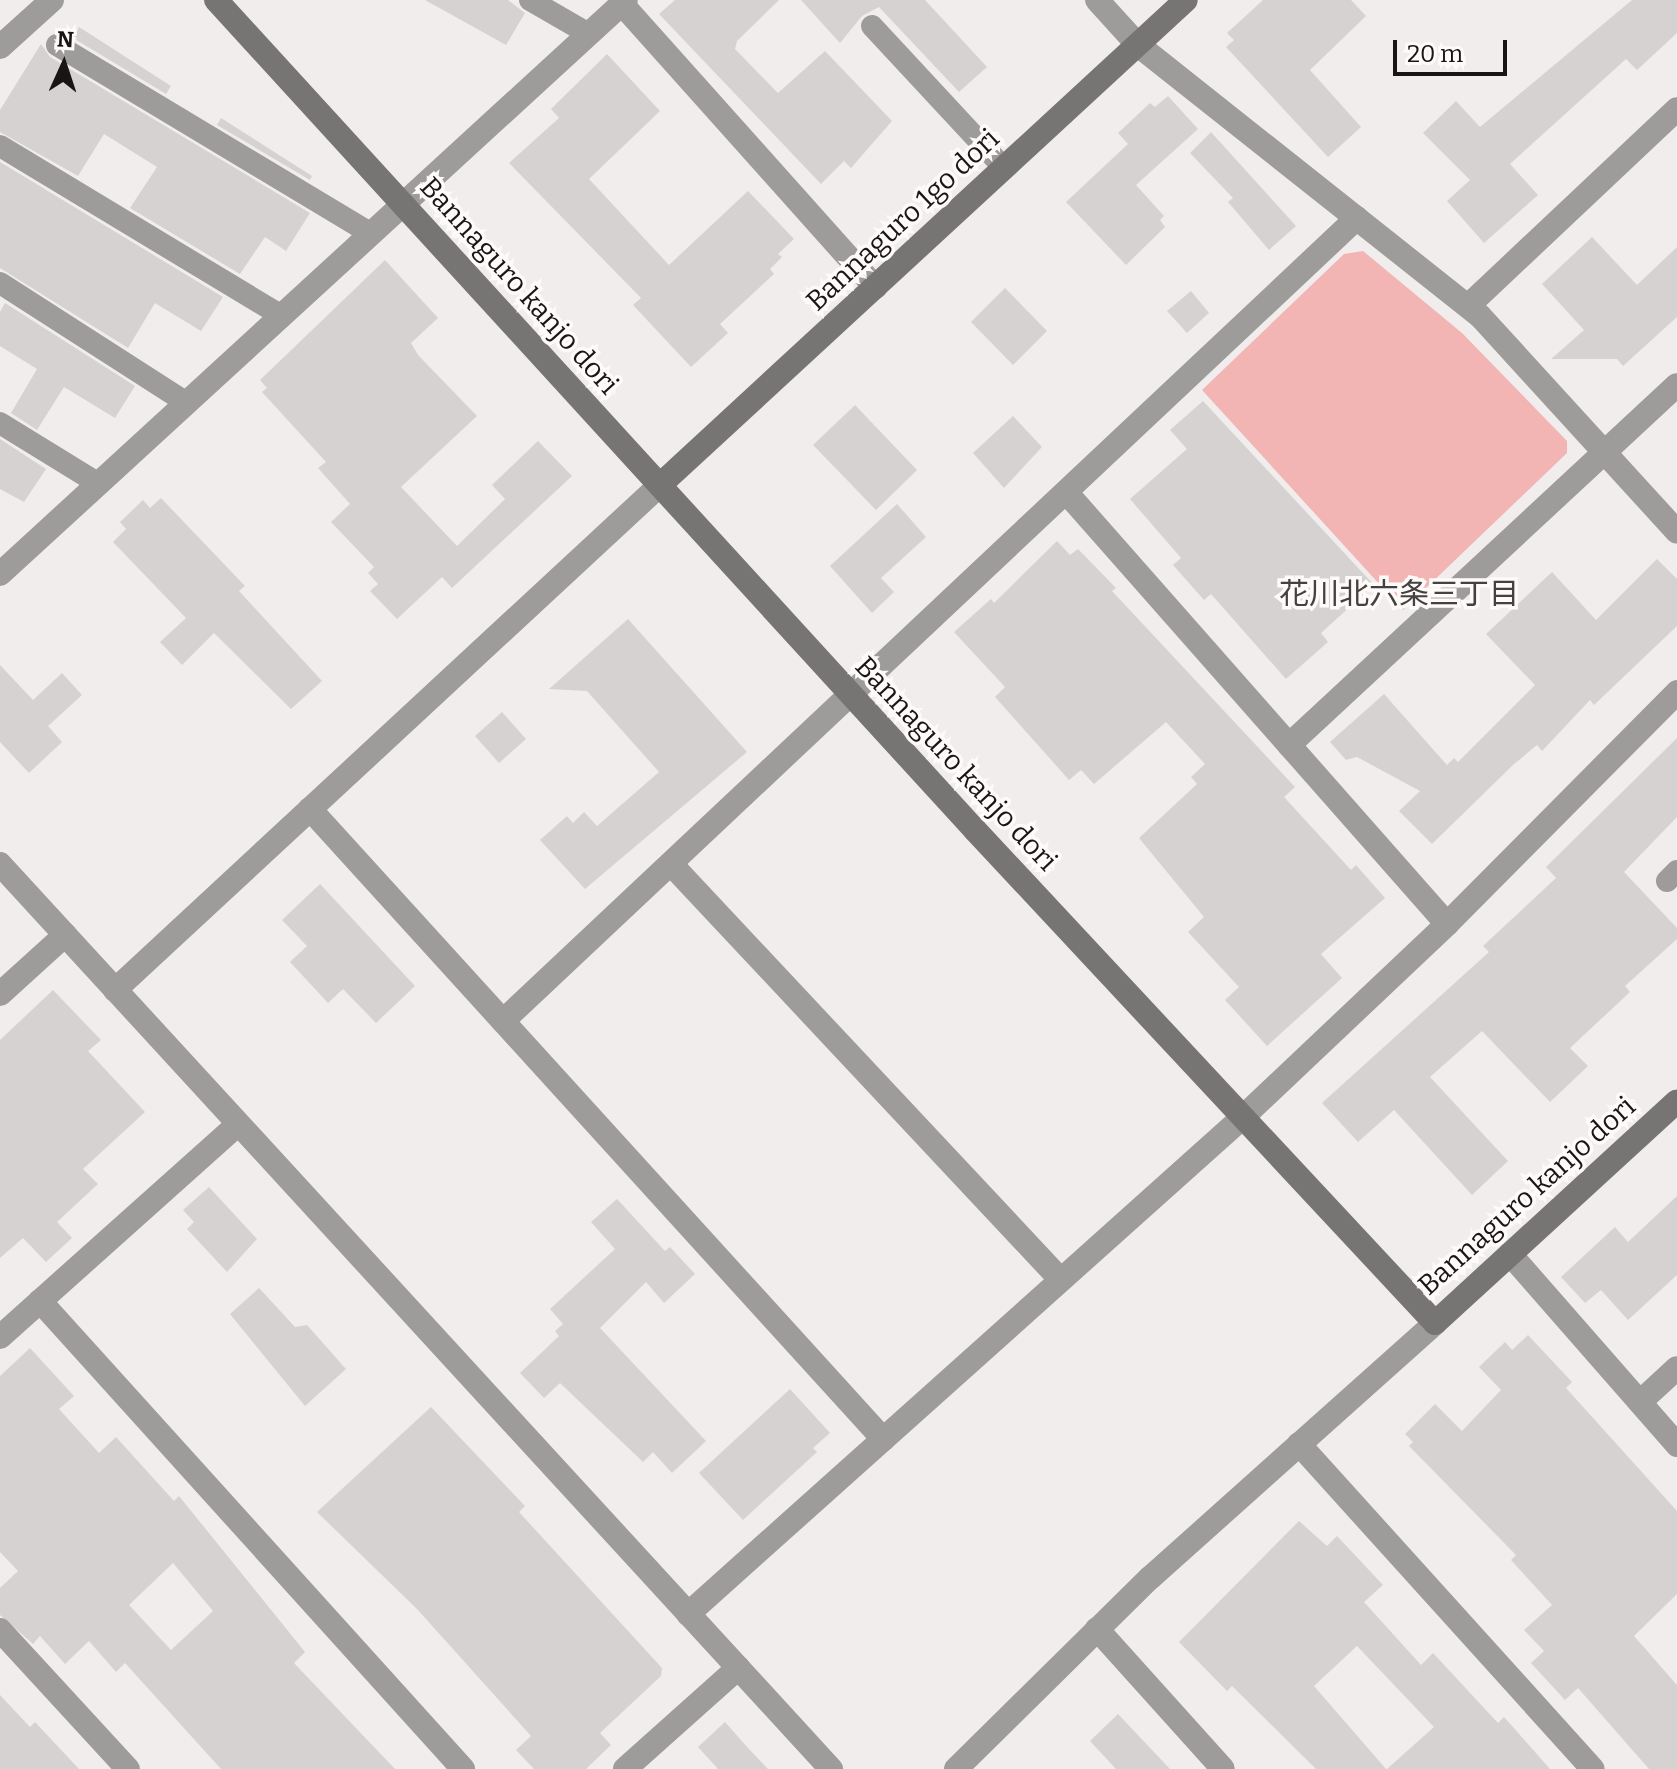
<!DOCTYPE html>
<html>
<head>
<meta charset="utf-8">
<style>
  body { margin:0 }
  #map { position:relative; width:1677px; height:1769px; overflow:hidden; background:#f1eded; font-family:Bitter,"Noto Sans JP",serif }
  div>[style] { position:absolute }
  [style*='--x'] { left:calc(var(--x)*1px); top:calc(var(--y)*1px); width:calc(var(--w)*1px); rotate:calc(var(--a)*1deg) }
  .green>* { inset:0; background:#f2b5b3 }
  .building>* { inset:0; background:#d7d2d2 }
  .lane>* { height:22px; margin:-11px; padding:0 11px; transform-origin:11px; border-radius:11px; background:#9d9c9b }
  .street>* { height:24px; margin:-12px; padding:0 12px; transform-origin:12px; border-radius:12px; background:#9d9c9b }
  .secondary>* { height:24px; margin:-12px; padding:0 12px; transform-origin:12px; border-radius:12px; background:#777474 }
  span { translate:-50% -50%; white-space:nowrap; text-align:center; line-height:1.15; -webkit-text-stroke:7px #fffafa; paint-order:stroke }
  .street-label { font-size:28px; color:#171515 }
  .neighbourhood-label { font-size:30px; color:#444141 }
  .north { position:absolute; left:24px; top:24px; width:80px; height:80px; -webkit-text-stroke:6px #fffafa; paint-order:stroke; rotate:3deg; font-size:22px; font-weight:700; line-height:32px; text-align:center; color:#171515 }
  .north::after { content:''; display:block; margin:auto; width:28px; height:36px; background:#171515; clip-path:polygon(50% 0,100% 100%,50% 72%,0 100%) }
  .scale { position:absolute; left:1393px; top:40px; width:114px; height:36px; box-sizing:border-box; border:4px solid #171515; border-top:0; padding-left:10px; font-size:24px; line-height:28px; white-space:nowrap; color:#171515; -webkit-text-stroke:6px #fffafa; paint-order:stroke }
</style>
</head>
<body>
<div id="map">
  <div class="green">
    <i style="clip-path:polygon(1363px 251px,1462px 333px,1567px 441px,1567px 453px,1403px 610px,1202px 390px,1344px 254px)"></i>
  </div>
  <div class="building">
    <i style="clip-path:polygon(425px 0,508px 0,525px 13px,506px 45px)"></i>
    <i style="clip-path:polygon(675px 0,779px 0,737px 41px,735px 49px,778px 93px,825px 51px,892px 121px,851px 168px,844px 161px,821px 184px,659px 14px)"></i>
    <i style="clip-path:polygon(801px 0,925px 0,987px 67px,959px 92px,879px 7px,862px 16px,840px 43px)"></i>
    <i style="clip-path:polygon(1263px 0,1351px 0,1366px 16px,1310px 70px,1361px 127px,1328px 157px,1226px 47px,1234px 40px,1227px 33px)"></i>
    <i style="clip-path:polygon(1632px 0,1677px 0,1677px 33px,1637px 70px,1626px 59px,1510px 164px,1538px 195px,1484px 243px,1447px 201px,1470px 180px,1423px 133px,1456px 101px,1480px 127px)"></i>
    <i style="clip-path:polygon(79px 27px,171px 86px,166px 94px,73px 38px)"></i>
    <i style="clip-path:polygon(41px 44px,50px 57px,310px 213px,286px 251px,265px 237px,240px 274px,130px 208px,157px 167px,104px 134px,78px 176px,0 132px,0 110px)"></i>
    <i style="clip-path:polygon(607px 54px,660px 111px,589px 179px,669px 265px,748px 191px,794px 239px,778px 254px,782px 257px,770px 269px,774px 274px,720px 324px,728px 333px,691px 367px,633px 305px,641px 298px,509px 163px,559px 118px,551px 109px)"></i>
    <i style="clip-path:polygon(1168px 96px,1198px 129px,1136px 185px,1164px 216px,1160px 220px,1165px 227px,1126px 265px,1066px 202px,1128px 144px,1118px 133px,1150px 103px,1155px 107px)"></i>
    <i style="clip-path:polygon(221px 118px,312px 176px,310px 180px,217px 125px)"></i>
    <i style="clip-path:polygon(1211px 132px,1296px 226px,1269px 250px,1228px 202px,1233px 198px,1190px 153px)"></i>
    <i style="clip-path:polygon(0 162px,223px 297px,201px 331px,155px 303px,128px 348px,0 268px)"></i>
    <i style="clip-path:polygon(1592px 237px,1637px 285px,1677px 247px,1677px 317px,1623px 366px,1617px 359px,1551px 359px,1584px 330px,1542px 284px)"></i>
    <i style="clip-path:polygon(385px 260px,438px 318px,411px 343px,418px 355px,477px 416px,401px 487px,457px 546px,505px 499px,492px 485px,538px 441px,572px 476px,452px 588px,442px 577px,397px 619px,370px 591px,378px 584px,368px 573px,374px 567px,331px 522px,350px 504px,318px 468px,326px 462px,262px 392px,267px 388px,260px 380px)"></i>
    <i style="clip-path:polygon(1005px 288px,1047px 331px,1013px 365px,971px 322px)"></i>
    <i style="clip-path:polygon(1191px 291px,1209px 313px,1187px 333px,1167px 311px)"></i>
    <i style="clip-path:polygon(5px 303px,135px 386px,115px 418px,64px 387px,37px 430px,11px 413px,37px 369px,0 346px,0 312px)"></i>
    <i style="clip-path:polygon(1203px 401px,1374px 585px,1321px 633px,1328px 642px,1286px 679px,1211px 594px,1204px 600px,1173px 565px,1181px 558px,1130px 499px,1187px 449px,1170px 430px)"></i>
    <i style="clip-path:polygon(855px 405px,917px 470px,876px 510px,813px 445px)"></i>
    <i style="clip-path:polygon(1013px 416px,1042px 447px,1004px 488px,973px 453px)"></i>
    <i style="clip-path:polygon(0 439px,46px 469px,24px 502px,0 489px)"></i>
    <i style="clip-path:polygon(161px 498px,245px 586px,239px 591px,322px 681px,291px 709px,214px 633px,182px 665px,160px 642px,186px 618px,113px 542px,126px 529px,120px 522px,143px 500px,150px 508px)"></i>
    <i style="clip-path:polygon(897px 504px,926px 537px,881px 578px,894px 592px,872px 613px,830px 566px)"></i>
    <i style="clip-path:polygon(1057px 541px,1070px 555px,1078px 549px,1116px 588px,1112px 591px,1295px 787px,1284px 797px,1351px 870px,1356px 865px,1385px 898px,1321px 954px,1342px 978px,1267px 1046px,1225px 1000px,1239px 987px,1188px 932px,1204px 917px,1139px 838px,1197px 784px,1191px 777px,1205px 764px,1166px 722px,1094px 784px,1081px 770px,1069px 780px,995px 697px,1005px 687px,954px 632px,991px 599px,994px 603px)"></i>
    <i style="clip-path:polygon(1657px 559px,1677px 579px,1677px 626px,1594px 705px,1590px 700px,1542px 751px,1537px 745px,1513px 765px,1432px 844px,1399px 811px,1420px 791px,1357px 757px,1346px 760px,1330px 742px,1384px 694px,1447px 765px,1454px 758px,1458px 762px,1535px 685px,1486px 634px,1552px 572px,1596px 620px)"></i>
    <i style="clip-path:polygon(628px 619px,747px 752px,585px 889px,540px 840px,567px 816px,573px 823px,584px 812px,597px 826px,659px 772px,587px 691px,549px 689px)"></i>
    <i style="clip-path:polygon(0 665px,33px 700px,62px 673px,82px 695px,48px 726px,62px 742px,29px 773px,0 742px)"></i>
    <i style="clip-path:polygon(502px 712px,526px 739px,499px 763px,475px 736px)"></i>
    <i style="clip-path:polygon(1677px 738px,1677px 817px,1624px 872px,1677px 928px,1677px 939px,1625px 986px,1630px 992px,1570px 1048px,1588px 1066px,1550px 1102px,1482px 1031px,1430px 1077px,1508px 1161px,1472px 1195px,1394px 1110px,1358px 1142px,1322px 1103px,1489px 952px,1483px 946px,1556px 878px,1546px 867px)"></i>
    <i style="clip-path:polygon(320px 884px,415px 986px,376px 1023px,343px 989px,328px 1003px,290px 962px,307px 946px,282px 920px)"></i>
    <i style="clip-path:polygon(53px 990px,101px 1040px,88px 1051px,145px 1112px,83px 1169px,98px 1184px,57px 1222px,72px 1238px,46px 1262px,23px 1238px,0 1258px,0 1040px)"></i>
    <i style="clip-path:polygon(209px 1187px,257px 1239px,227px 1272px,187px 1229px,194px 1222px,183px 1210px)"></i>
    <i style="clip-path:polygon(1677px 1196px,1677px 1275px,1628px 1320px,1601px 1290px,1585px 1303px,1561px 1277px,1615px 1227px,1628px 1242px)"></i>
    <i style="clip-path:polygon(617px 1199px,665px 1251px,670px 1247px,695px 1274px,664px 1303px,646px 1282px,600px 1328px,706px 1441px,672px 1473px,653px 1452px,643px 1462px,560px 1383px,544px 1398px,520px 1373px,559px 1336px,555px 1331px,563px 1324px,550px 1309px,615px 1249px,591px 1222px)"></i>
    <i style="clip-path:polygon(259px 1288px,295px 1327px,307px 1325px,346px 1369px,305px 1406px,230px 1314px)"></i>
    <i style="clip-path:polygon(1528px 1335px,1572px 1382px,1566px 1388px,1677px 1511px,1677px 1594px,1634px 1636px,1677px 1685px,1677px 1769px,1649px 1769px,1578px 1688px,1565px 1700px,1531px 1663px,1544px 1651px,1524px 1630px,1552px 1605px,1511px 1560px,1516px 1555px,1409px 1446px,1413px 1442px,1405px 1434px,1435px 1404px,1462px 1431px,1501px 1390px,1479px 1367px,1505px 1342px,1512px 1350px)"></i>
    <i style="clip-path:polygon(evenodd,30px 1348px,74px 1396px,59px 1409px,99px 1453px,116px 1437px,174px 1501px,179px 1496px,305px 1652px,294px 1663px,395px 1769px,221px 1769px,125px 1663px,116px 1672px,89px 1641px,65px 1664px,40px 1636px,33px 1644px,0 1615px,0 1588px,18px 1571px,0 1552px,0 1376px,30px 1348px,173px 1563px,213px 1611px,171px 1650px,129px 1605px,173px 1563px)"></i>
    <i style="clip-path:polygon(790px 1389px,830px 1433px,813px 1448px,817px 1452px,743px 1520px,699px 1473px)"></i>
    <i style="clip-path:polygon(431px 1407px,525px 1506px,519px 1512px,662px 1668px,661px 1676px,600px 1733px,611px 1745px,586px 1769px,534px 1769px,516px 1750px,531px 1736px,417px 1609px,317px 1512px)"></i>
    <i style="clip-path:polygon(1299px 1521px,1327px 1546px,1337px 1536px,1383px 1585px,1364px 1602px,1421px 1665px,1433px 1653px,1498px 1723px,1504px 1717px,1550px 1769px,1387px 1769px,1434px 1727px,1357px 1646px,1314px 1686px,1386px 1769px,1316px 1769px,1232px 1686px,1227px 1691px,1179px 1642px)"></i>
    <i style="clip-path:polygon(0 1695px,30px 1727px,35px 1722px,79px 1769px,0 1769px)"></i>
    <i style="clip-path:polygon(1118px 1714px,1170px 1769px,1116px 1769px,1090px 1741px)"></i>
    <i style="clip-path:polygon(725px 1722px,748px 1748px,768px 1769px,718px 1769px,698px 1747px)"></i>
  </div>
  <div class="lane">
    <i style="--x:530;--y:0;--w:68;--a:30"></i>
    <i style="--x:872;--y:26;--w:194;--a:47.1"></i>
    <i style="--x:57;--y:45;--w:367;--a:31"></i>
    <i style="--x:0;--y:146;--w:329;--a:31.1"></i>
    <i style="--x:0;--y:283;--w:222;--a:32.7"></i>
    <i style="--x:0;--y:423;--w:116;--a:31.6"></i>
    <i style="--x:1667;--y:881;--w:14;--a:-45"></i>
  </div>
  <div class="street">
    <i style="--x:1097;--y:0;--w:61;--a:47.7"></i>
    <i style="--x:1138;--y:45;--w:436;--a:38.4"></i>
    <i style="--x:1480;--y:316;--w:292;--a:47.6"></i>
    <i style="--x:622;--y:4;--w:380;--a:48.2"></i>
    <i style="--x:0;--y:47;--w:70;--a:-42.1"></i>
    <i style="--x:1468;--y:306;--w:287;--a:-43.3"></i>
    <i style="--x:1066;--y:492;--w:576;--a:48.59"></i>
    <i style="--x:0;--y:574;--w:849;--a:-42.52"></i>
    <i style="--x:1289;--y:745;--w:529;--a:-42.86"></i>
    <i style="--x:310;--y:809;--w:852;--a:47.71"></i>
    <i style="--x:0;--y:864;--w:1229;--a:47.44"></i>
    <i style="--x:671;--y:864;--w:570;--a:46.85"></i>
    <i style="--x:115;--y:990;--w:743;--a:-42.82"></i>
    <i style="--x:0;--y:994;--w:88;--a:-42.2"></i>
    <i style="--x:503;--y:1021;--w:1172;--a:-43.24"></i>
    <i style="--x:1510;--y:1254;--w:254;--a:48.8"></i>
    <i style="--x:40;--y:1301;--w:631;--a:47.89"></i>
    <i style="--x:0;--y:1337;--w:319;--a:-41.8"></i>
    <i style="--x:1640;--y:1402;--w:50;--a:-42.6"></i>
    <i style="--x:1299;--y:1444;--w:438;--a:47.9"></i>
    <i style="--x:688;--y:1614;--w:745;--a:-41.84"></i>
    <i style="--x:1243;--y:1117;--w:281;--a:-43.4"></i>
    <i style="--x:1447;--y:924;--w:327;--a:-45.2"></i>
    <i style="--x:1097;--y:1629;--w:188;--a:48"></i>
    <i style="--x:0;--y:1630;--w:189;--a:47.4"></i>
    <i style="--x:625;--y:1769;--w:152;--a:-41.8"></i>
    <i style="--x:956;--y:1769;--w:272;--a:-44.6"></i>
    <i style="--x:1150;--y:1578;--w:382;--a:-41.8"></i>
  </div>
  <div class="secondary">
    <i style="--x:216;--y:0;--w:1125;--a:47.56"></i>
    <i style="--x:975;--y:830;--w:674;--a:46.98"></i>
    <i style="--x:1435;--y:1323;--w:328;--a:-42.5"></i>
    <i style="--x:660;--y:485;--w:715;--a:-42.68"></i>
  </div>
  <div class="street-label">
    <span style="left:903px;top:220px;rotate:-43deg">Bannaguro 1go dori</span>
    <span style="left:519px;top:286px;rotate:48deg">Bannaguro kanjo dori</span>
    <span style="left:956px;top:764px;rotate:47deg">Bannaguro kanjo dori</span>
    <span style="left:1527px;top:1196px;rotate:-42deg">Bannaguro kanjo dori</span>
  </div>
  <div class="neighbourhood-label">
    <span style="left:1399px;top:594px">花川北六条三丁目</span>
  </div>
  <div class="north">N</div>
  <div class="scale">20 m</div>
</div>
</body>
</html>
